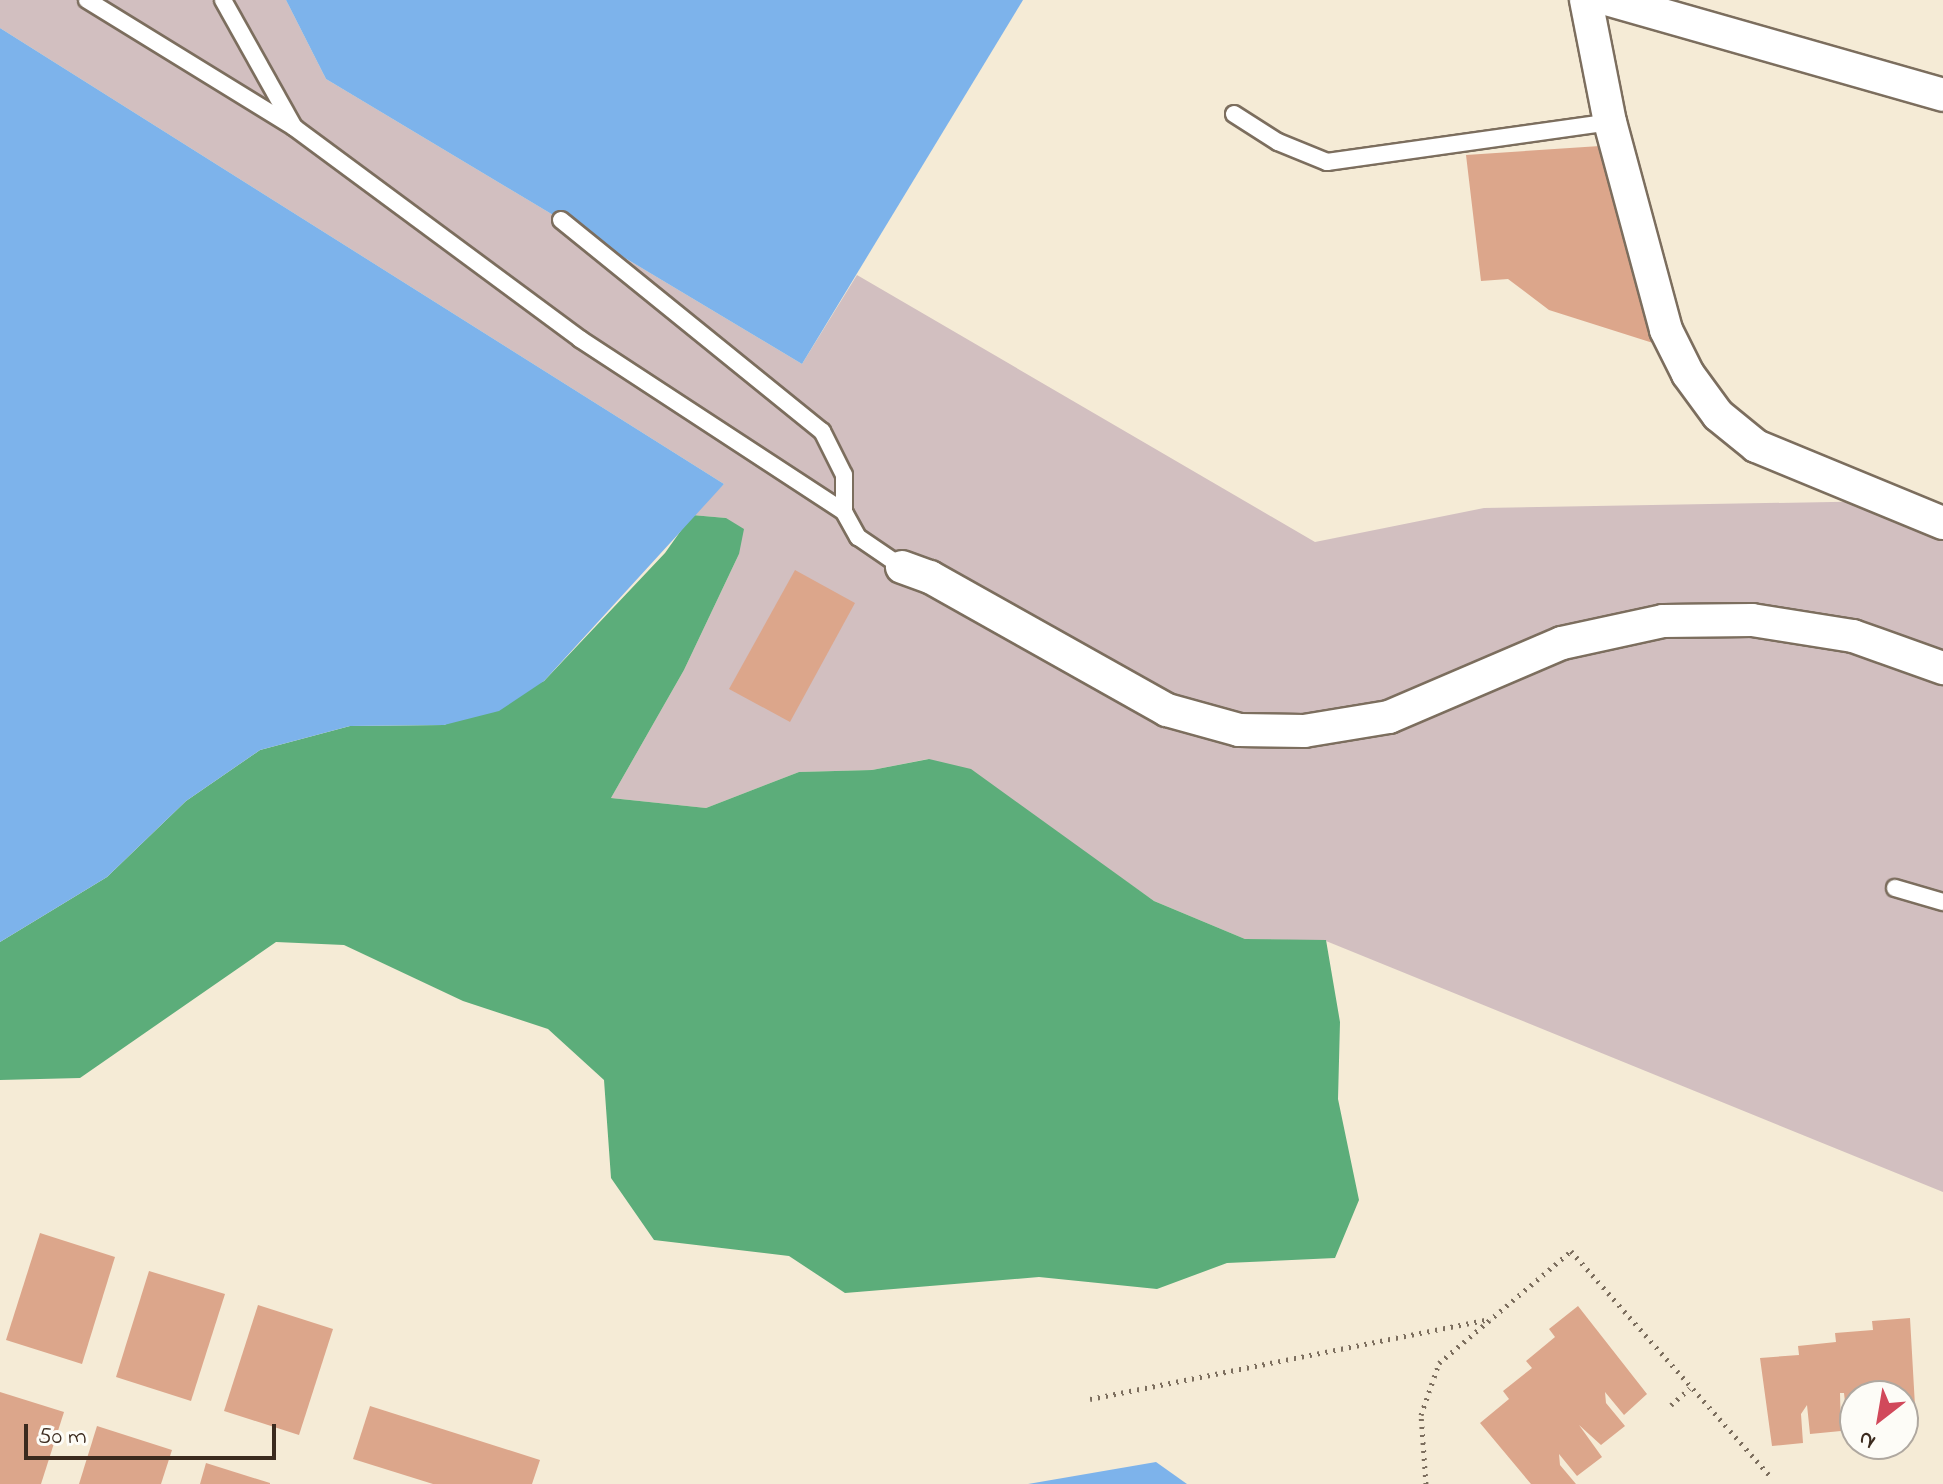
<!DOCTYPE html>
<html>
<head>
<meta charset="utf-8">
<style>
  body { margin:0 }
  #map { position:relative; width:1943px; height:1484px; overflow:hidden; background:#f5ebd6; font-family:"Indie Flower",sans-serif }
  div>[style] { position:absolute }
  [style*='--x'] { left:calc(var(--x)*1px); top:calc(var(--y)*1px); width:calc(var(--w)*1px); rotate:calc(var(--a)*1deg) }
  .industrial>* { inset:0; background:#d2bfc0 }
  .forest>* { inset:0; background:#5cad7a }
  .water>* { inset:0; background:#7db3eb }
  .building>* { inset:0; background:#dca68b }
  .path>* { height:5px; margin-top:-2.5px; transform-origin:0; background:repeating-linear-gradient(90deg,#7c6e5e 0 2px,transparent 0 8px) }
  .roads { filter:drop-shadow(2px 0 #7c6e5e) drop-shadow(-2px 0 #7c6e5e) drop-shadow(0 2px #7c6e5e) drop-shadow(0 -2px #7c6e5e) }
  .lane>* { height:16px; margin:-8px; padding:0 8px; transform-origin:8px; border-radius:8px; background:#fff }
  .street>* { height:32px; margin:-16px; padding:0 16px; transform-origin:16px; border-radius:16px; background:#fff }
  span { translate:-50% -50%; white-space:nowrap; text-align:center; line-height:1.15; -webkit-text-stroke:6px #fdfcf7; paint-order:stroke }
  .north { position:absolute; left:1839px; top:1380px; width:80px; height:80px; box-sizing:border-box; background:#fdfcf7; border:2px solid #afa8a0; border-radius:50%; rotate:211deg; font-size:22px; font-weight:700; line-height:32px; text-align:center; color:#3b2a1e }
  .north::after { content:''; display:block; margin:auto; width:28px; height:36px; background:#d1495b; clip-path:polygon(50% 0,100% 100%,50% 72%,0 100%) }
  .scale { position:absolute; left:24px; top:1424px; width:252px; height:36px; box-sizing:border-box; border:4px solid #3b2a1e; border-top:0; padding-left:10px; font-size:24px; line-height:28px; white-space:nowrap; color:#3b2a1e; -webkit-text-stroke:6px #fdfcf7; paint-order:stroke }
</style>
</head>
<body>
<div id="map">
  <div class="industrial">
    <i style="clip-path:polygon(0 0,286px 0,326px 79px,802px 364px,857px 275px,1315px 542px,1484px 508px,1886px 501px,1943px 523px,1943px 1192px,1326px 941px,1245px 939px,1154px 901px,1074px 845px,928px 759px,872px 770px,799px 772px,706px 808px,611px 798px,684px 670px,739px 554px,726px 518px,692px 515px,724px 484px,0 28px)"></i>
  </div>
  <div class="forest">
    <i style="clip-path:polygon(692px 515px,726px 518px,744px 529px,739px 554px,684px 670px,611px 798px,706px 808px,799px 772px,872px 770px,929px 759px,971px 769px,1154px 901px,1245px 939px,1326px 940px,1340px 1022px,1338px 1099px,1359px 1200px,1335px 1258px,1227px 1263px,1157px 1289px,1039px 1277px,845px 1293px,789px 1256px,654px 1240px,611px 1178px,604px 1080px,548px 1029px,463px 1001px,344px 945px,276px 942px,80px 1078px,0 1080px,0 942px,107px 877px,186px 801px,260px 750px,350px 726px,444px 725px,544px 681px,665px 553px)"></i>
  </div>
  <div class="water">
    <i style="clip-path:polygon(286px 0,1023px 0,802px 364px,326px 79px)"></i>
    <i style="clip-path:polygon(0 28px,724px 484px,544px 681px,499px 711px,444px 725px,350px 726px,260px 750px,186px 801px,107px 877px,0 942px)"></i>
    <i style="clip-path:polygon(1156px 1462px,1187px 1484px,1028px 1484px)"></i>
  </div>
  <div class="building">
    <i style="clip-path:polygon(1600px 146px,1653px 343px,1549px 310px,1508px 279px,1481px 281px,1466px 155px)"></i>
    <i style="clip-path:polygon(795px 570px,855px 603px,790px 722px,729px 689px)"></i>
    <i style="clip-path:polygon(40px 1233px,115px 1257px,82px 1364px,6px 1340px)"></i>
    <i style="clip-path:polygon(149px 1271px,225px 1294px,191px 1401px,116px 1377px)"></i>
    <i style="clip-path:polygon(258px 1305px,333px 1329px,299px 1435px,224px 1411px)"></i>
    <i style="clip-path:polygon(1578px 1306px,1647px 1394px,1624px 1415px,1605px 1392px,1606px 1403px,1625px 1426px,1601px 1445px,1579px 1425px,1602px 1457px,1577px 1476px,1559px 1454px,1560px 1465px,1576px 1484px,1531px 1484px,1480px 1423px,1509px 1399px,1503px 1391px,1532px 1368px,1526px 1361px,1555px 1337px,1549px 1329px)"></i>
    <i style="clip-path:polygon(1910px 1318px,1915px 1406px,1903px 1407px,1903px 1396px,1882px 1396px,1877px 1380px,1876px 1396px,1855px 1396px,1855px 1421px,1847px 1421px,1844px 1393px,1840px 1393px,1841px 1431px,1810px 1434px,1807px 1405px,1801px 1414px,1803px 1443px,1772px 1446px,1760px 1358px,1799px 1355px,1798px 1346px,1836px 1342px,1835px 1333px,1873px 1330px,1872px 1321px)"></i>
    <i style="clip-path:polygon(0 1392px,64px 1412px,41px 1484px,0 1484px)"></i>
    <i style="clip-path:polygon(370px 1406px,540px 1460px,532px 1484px,433px 1484px,353px 1459px)"></i>
    <i style="clip-path:polygon(97px 1426px,172px 1450px,161px 1484px,79px 1484px)"></i>
    <i style="clip-path:polygon(206px 1463px,270px 1483px,270px 1484px,200px 1484px)"></i>
  </div>
  <div class="path">
    <i style="--x:1090;--y:1399;--w:408;--a:-11.3"></i>
    <i style="--x:1671;--y:1405;--w:25;--a:-42"></i>
    <i style="--x:1426;--y:1484;--w:69;--a:-94.1"></i>
    <i style="--x:1421;--y:1415;--w:55;--a:-70.9"></i>
    <i style="--x:1439;--y:1363;--w:173;--a:-40.3"></i>
    <i style="--x:1571;--y:1251;--w:303;--a:48.5"></i>
  </div>
  <div class="roads">
    <div class="lane">
      <i style="--x:87;--y:0;--w:244;--a:31.6"></i>
      <i style="--x:295;--y:128;--w:355;--a:36.5"></i>
      <i style="--x:580;--y:339;--w:316;--a:33.2"></i>
      <i style="--x:844;--y:512;--w:29;--a:61"></i>
      <i style="--x:858;--y:537;--w:53;--a:34.3"></i>
      <i style="--x:223;--y:0;--w:145;--a:60.8"></i>
      <i style="--x:1234;--y:114;--w:52;--a:32.5"></i>
      <i style="--x:1278;--y:142;--w:53;--a:22.2"></i>
      <i style="--x:1327;--y:162;--w:286;--a:-8"></i>
      <i style="--x:561;--y:220;--w:336;--a:39"></i>
      <i style="--x:822;--y:431;--w:49;--a:63.4"></i>
      <i style="--x:844;--y:475;--w:37;--a:90"></i>
      <i style="--x:1895;--y:888;--w:50;--a:16.3"></i>
    </div>
    <div class="street">
      <i style="--x:1586;--y:0;--w:124;--a:78.9"></i>
      <i style="--x:1610;--y:122;--w:215;--a:74.9"></i>
      <i style="--x:1666;--y:330;--w:49;--a:63.4"></i>
      <i style="--x:1688;--y:374;--w:51;--a:53.8"></i>
      <i style="--x:1718;--y:415;--w:49;--a:39.2"></i>
      <i style="--x:1756;--y:446;--w:202;--a:22.4"></i>
      <i style="--x:1610;--y:0;--w:346;--a:15.9"></i>
      <i style="--x:902;--y:567;--w:30;--a:20"></i>
      <i style="--x:930;--y:577;--w:272;--a:29.3"></i>
      <i style="--x:1167;--y:710;--w:75;--a:15.5"></i>
      <i style="--x:1239;--y:730;--w:65;--a:0.9"></i>
      <i style="--x:1304;--y:731;--w:86;--a:-9.4"></i>
      <i style="--x:1389;--y:717;--w:188;--a:-23.2"></i>
      <i style="--x:1562;--y:643;--w:103;--a:-12.3"></i>
      <i style="--x:1663;--y:621;--w:89;--a:-0.6"></i>
      <i style="--x:1752;--y:620;--w:102;--a:9"></i>
      <i style="--x:1853;--y:636;--w:96;--a:19.6"></i>
    </div>
  </div>
  <div class="north">N</div>
  <div class="scale">50 m</div>
</div>
</body>
</html>
